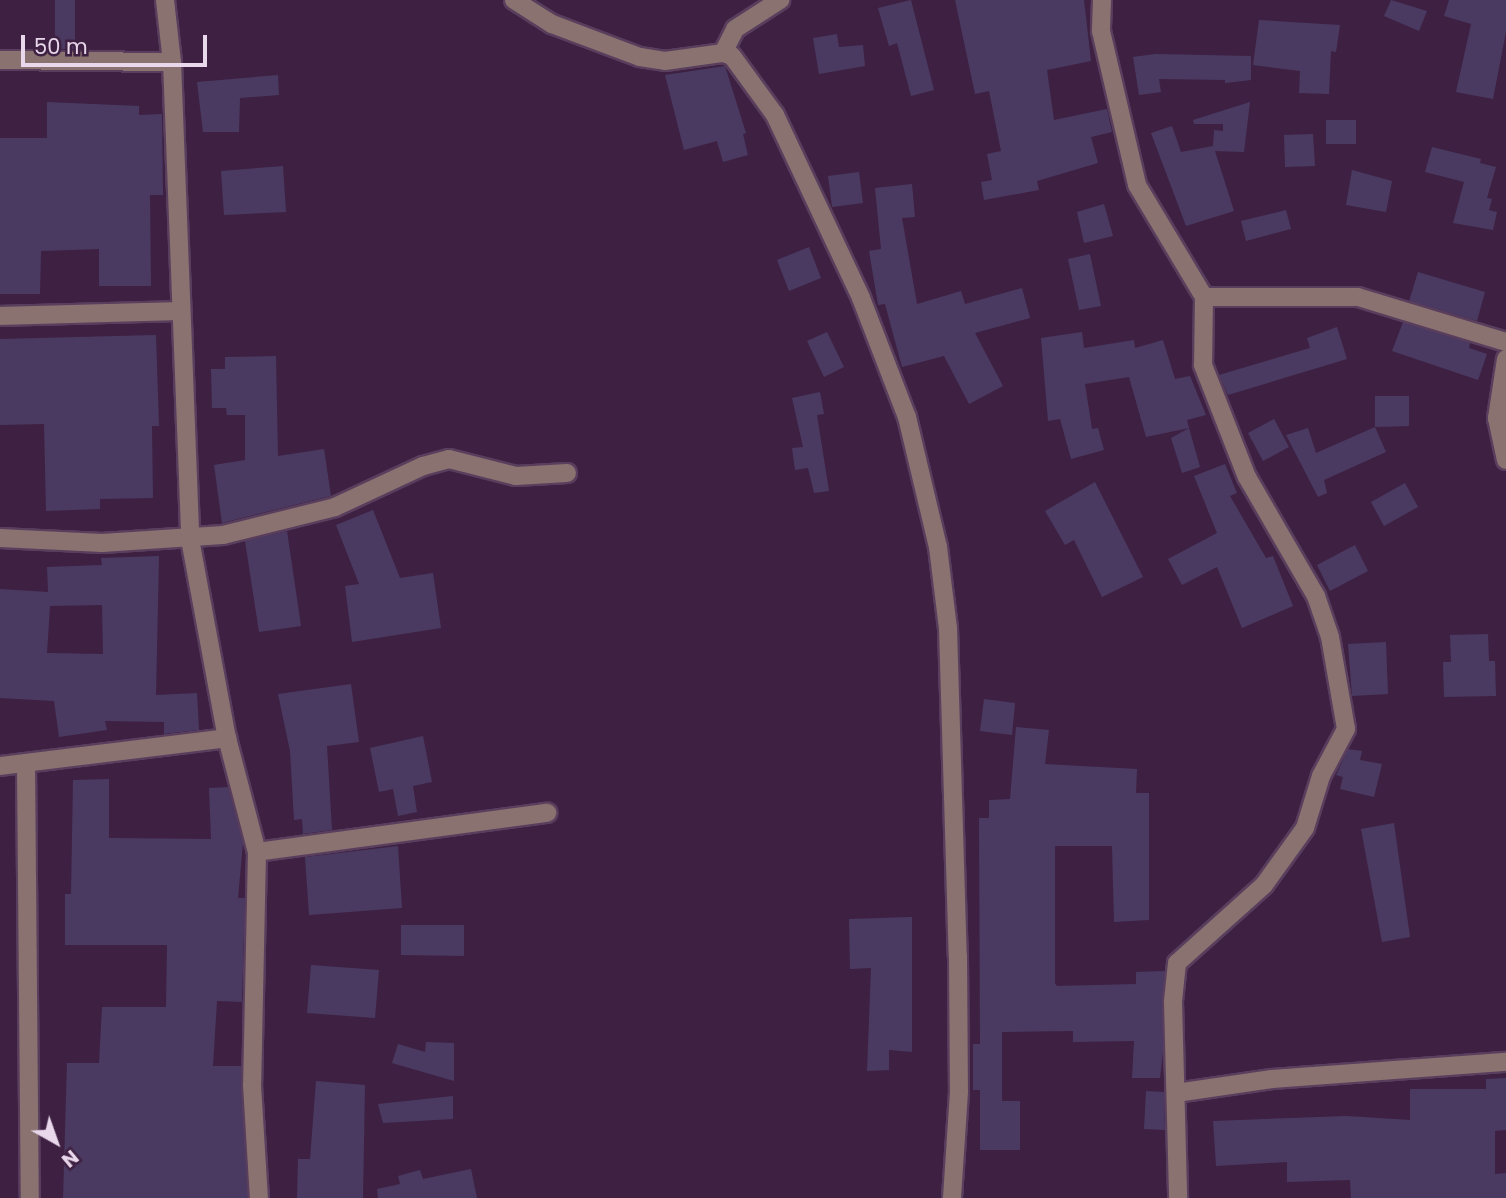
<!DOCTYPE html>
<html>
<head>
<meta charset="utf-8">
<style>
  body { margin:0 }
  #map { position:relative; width:1506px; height:1198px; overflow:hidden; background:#3e2142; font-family:Poppins,sans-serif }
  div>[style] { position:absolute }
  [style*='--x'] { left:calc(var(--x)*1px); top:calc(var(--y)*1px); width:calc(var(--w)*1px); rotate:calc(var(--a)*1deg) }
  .building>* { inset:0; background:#4a3a61 }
  .roads { filter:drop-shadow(2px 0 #593e5d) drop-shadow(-2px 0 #593e5d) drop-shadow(0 2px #593e5d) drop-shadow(0 -2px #593e5d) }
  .minor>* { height:18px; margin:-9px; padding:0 9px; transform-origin:9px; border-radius:9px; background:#8a7270 }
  span { translate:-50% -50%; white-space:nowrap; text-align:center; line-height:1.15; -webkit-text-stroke:7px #3e2142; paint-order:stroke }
  .north { position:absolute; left:21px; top:1107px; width:70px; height:70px; -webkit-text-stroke:5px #3e2142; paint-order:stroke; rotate:140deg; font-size:19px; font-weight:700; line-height:28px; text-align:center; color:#e9d7eb }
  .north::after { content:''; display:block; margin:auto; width:24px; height:32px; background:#e9d7eb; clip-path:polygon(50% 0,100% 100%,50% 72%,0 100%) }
  .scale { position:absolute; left:21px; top:35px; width:186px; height:32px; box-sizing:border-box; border:4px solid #e9d7eb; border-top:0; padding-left:9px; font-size:21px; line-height:24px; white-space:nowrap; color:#e9d7eb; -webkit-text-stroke:5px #3e2142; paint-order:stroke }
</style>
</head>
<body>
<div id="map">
  <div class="building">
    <i style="clip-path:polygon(55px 0,75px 0,75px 49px,55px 49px)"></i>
    <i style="clip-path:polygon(911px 0,934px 90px,911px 96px,897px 43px,889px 46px,878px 8px)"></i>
    <i style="clip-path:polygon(955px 0,1084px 0,1091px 61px,1047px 70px,1054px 120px,1107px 109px,1112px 132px,1091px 137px,1098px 163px,1037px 181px,1039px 190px,984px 200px,981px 182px,992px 180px,987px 154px,1001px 151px,989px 91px,975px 94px)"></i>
    <i style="clip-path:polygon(1391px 0,1427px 11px,1419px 31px,1384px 16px)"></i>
    <i style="clip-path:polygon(1449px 0,1506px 0,1506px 32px,1493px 99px,1456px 92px,1471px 24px,1444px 16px)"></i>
    <i style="clip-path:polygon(1259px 20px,1340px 25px,1336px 52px,1331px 51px,1329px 94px,1299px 93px,1300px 71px,1253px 65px)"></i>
    <i style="clip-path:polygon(837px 34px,839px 47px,863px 45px,865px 66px,819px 74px,813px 38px)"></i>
    <i style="clip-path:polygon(1155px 54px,1251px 56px,1251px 80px,1225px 83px,1225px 80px,1159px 79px,1161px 92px,1139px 95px,1133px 57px)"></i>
    <i style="clip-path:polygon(725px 66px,746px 133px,743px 134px,748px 155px,723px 162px,717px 141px,684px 150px,665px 75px)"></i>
    <i style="clip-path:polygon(278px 75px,279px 95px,240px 98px,239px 132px,203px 132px,197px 82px)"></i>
    <i style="clip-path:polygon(47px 102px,139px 106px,139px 115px,162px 114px,163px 195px,150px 195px,151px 286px,99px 286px,99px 249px,41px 251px,40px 294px,0 294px,0 138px,47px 138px)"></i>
    <i style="clip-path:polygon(1250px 102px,1244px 152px,1215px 151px,1234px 211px,1186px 226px,1151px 133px,1172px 126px,1181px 152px,1213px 146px,1214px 130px,1223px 131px,1223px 124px,1194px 124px,1193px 120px)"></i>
    <i style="clip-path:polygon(1326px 120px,1356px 120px,1356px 144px,1326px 144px)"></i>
    <i style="clip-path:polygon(1313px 134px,1315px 166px,1285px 167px,1284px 135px)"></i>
    <i style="clip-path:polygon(1432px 147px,1481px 159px,1480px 163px,1496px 167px,1487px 198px,1492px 199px,1489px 210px,1497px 212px,1493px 230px,1453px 223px,1464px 182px,1425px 172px)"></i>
    <i style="clip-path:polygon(283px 166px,286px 212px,224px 215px,221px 171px)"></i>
    <i style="clip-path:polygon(1352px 170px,1392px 181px,1386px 212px,1346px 205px)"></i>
    <i style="clip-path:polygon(859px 172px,863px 203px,832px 207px,828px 176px)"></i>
    <i style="clip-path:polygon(912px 184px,915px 217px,902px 218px,917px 304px,961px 291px,965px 304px,1022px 288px,1030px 318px,975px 333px,1003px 386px,969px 404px,944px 356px,902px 367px,885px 304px,878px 305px,869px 251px,881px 249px,875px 188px)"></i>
    <i style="clip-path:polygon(1104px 204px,1113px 236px,1084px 243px,1077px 212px)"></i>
    <i style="clip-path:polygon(1286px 210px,1291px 229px,1246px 241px,1241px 221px)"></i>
    <i style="clip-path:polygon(809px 247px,821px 278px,789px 291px,777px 260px)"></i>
    <i style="clip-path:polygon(1090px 254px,1101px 306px,1079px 310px,1068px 259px)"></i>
    <i style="clip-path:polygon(1418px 272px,1485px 292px,1477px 321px,1409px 301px)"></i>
    <i style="clip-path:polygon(1403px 322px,1470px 343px,1469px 348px,1487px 354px,1478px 380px,1392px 351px)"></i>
    <i style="clip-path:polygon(1337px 327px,1347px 359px,1228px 395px,1219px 375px,1310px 348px,1307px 338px)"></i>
    <i style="clip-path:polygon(827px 332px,844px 367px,824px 377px,807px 341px)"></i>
    <i style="clip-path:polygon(1082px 332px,1084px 348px,1134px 340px,1135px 348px,1163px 340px,1175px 379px,1190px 376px,1206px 415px,1187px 420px,1189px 428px,1146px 437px,1129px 377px,1085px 384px,1092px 429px,1098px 428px,1104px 450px,1071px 459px,1060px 419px,1048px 421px,1041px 338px)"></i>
    <i style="clip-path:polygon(156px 335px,159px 426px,152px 426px,153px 498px,100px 499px,100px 509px,46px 511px,44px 424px,0 425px,0 339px)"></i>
    <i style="clip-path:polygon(276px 356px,278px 456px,324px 449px,331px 496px,222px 523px,214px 465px,245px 460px,245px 415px,227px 415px,226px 408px,212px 408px,211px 369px,225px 369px,225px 357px)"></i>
    <i style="clip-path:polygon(820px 392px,824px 414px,817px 415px,829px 491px,814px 493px,808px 468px,795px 470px,792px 448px,803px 447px,792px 398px)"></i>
    <i style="clip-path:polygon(1375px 396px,1409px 396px,1409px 426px,1375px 427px)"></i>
    <i style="clip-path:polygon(1274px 419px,1289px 447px,1263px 461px,1248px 433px)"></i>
    <i style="clip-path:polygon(1375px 427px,1386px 452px,1324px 480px,1327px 493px,1318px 497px,1286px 435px,1308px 428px,1316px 453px)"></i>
    <i style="clip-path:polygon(1189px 428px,1200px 467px,1182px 473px,1171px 438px)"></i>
    <i style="clip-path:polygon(1225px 464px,1237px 493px,1230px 496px,1266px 558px,1273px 556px,1293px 606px,1242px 628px,1217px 567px,1182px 585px,1168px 559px,1217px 533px,1194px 476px)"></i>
    <i style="clip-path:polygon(1095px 482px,1143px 577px,1102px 597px,1074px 540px,1065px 545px,1045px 511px)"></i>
    <i style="clip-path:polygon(1405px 483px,1418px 507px,1384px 526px,1371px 502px)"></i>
    <i style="clip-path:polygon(373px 510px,400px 578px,433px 573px,441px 628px,352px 642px,345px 586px,359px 584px,336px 525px)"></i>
    <i style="clip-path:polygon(287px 531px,301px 626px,259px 632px,245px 541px)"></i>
    <i style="clip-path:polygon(1355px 545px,1368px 571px,1330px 591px,1317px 565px)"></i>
    <i style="clip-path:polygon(evenodd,159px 556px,156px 695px,197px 693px,199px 730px,164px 734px,164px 722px,105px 721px,107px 730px,59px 737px,54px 701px,0 698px,0 589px,48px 592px,47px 567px,102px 565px,101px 558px,159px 556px,102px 605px,103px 654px,47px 653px,50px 606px,102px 605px)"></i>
    <i style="clip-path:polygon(1488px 634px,1489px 661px,1495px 661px,1496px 696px,1444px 697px,1443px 662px,1451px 662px,1450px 635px)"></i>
    <i style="clip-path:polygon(1386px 642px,1388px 694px,1352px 696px,1348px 644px)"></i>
    <i style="clip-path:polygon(351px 684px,359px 742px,327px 746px,332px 830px,303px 834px,302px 819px,294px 820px,290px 751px,278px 694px)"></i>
    <i style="clip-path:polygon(984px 699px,1015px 703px,1012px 735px,980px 731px)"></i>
    <i style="clip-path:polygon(1016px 727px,1049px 730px,1045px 764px,1137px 769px,1136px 793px,1149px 793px,1149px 920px,1114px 922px,1112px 846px,1055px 846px,1055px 983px,1057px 986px,1136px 984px,1136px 972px,1165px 971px,1163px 1052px,1160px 1078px,1132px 1078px,1134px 1041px,1073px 1042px,1073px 1031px,1002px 1032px,1002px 1101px,1020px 1101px,1020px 1150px,980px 1150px,980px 1090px,973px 1090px,973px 1044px,980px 1044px,979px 818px,989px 818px,989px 800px,1010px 799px)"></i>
    <i style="clip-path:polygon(423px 736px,432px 782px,413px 786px,417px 812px,398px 816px,393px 789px,379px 792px,370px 748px)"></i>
    <i style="clip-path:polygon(1348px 749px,1362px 751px,1360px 760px,1382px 764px,1374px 797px,1340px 789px,1343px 777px,1336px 775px)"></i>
    <i style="clip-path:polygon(109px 779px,109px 838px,211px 839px,209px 788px,228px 787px,243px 843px,238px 898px,245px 898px,242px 1002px,217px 1001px,213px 1066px,241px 1066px,248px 1198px,63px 1198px,67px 1063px,99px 1063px,102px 1007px,166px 1007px,167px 945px,65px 945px,65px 894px,71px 894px,73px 780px)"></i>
    <i style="clip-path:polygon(1394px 823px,1410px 937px,1382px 942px,1361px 829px)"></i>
    <i style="clip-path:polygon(398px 846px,402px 908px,309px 915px,305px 857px)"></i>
    <i style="clip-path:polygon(912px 917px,912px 1052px,889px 1050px,889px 1070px,867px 1071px,871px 968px,850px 969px,849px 919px)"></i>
    <i style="clip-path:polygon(401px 925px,464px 925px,464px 956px,401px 955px)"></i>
    <i style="clip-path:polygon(311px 965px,379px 970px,375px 1018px,307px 1013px)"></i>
    <i style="clip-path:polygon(426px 1042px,454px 1043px,454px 1081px,392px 1063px,398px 1044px,425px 1052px)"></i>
    <i style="clip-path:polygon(1506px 1078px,1506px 1130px,1495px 1131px,1495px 1174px,1506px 1173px,1506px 1198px,1351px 1198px,1350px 1180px,1287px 1182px,1287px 1162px,1216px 1166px,1213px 1121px,1347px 1116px,1410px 1120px,1410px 1089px,1486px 1089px,1486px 1079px)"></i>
    <i style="clip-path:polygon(316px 1081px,365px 1085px,363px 1198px,297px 1198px,298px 1159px,310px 1159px)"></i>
    <i style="clip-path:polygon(1146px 1091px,1164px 1092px,1165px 1130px,1144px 1129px)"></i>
    <i style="clip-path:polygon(453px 1096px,453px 1119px,383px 1123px,378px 1104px)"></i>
    <i style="clip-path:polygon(471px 1169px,477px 1198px,378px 1198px,377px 1189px,400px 1184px,398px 1176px,420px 1170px,423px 1179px)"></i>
  </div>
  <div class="roads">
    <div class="minor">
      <i style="--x:165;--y:0;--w:62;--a:83.6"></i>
      <i style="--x:172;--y:62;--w:477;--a:87.8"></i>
      <i style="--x:190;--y:539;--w:202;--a:79.5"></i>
      <i style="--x:227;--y:738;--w:118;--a:75.3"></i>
      <i style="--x:257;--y:852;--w:233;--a:91.2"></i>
      <i style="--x:252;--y:1085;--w:113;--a:86.5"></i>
      <i style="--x:514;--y:0;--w:45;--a:32.3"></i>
      <i style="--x:552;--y:24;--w:94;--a:20.6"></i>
      <i style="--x:640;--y:57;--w:25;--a:9"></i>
      <i style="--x:665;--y:61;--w:59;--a:-7.9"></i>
      <i style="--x:723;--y:53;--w:9;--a:18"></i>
      <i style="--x:732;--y:56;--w:73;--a:53.9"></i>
      <i style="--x:775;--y:115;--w:202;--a:64.8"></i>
      <i style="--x:861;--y:298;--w:128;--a:68.9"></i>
      <i style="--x:907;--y:417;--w:134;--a:76.6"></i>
      <i style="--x:938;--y:547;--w:82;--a:83"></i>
      <i style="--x:948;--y:628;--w:328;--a:88.3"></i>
      <i style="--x:958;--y:956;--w:136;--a:89.6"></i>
      <i style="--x:959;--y:1092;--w:106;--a:93.8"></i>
      <i style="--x:1102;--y:0;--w:31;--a:92"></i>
      <i style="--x:1101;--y:31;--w:158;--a:76.8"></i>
      <i style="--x:1137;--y:185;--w:131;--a:59.1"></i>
      <i style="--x:1204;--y:297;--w:68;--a:90.8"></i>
      <i style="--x:1203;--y:365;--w:120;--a:68.6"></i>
      <i style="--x:1247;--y:477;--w:138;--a:59.9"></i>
      <i style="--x:1316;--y:596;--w:43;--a:71.1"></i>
      <i style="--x:1330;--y:637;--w:93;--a:80.1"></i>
      <i style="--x:1346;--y:729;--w:53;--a:118"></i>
      <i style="--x:1321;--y:776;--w:54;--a:107.1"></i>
      <i style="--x:1305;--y:828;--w:70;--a:125.7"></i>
      <i style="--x:1264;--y:885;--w:117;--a:138.1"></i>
      <i style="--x:1177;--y:963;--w:39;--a:96"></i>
      <i style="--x:1173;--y:1002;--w:196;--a:88.5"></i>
      <i style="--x:723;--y:53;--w:27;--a:-63"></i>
      <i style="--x:735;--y:29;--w:54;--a:-32.8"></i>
      <i style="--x:0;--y:60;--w:172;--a:0.7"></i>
      <i style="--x:1204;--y:297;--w:154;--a:0"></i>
      <i style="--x:1358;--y:297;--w:155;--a:16.9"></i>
      <i style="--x:0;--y:316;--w:181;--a:-1.6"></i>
      <i style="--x:1506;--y:359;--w:60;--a:98.7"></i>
      <i style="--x:1497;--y:418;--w:43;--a:77.9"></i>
      <i style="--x:0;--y:538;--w:102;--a:2.8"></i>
      <i style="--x:102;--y:543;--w:121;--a:-3.8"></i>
      <i style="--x:223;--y:535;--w:115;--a:-14"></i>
      <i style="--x:335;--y:507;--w:97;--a:-25"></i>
      <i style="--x:423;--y:466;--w:27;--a:-15"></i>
      <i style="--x:449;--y:459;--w:69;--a:14.2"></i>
      <i style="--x:516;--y:476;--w:51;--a:-3.4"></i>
      <i style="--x:26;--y:764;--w:434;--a:89.5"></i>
      <i style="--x:0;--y:766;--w:229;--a:-7"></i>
      <i style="--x:257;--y:852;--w:293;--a:-7.7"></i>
      <i style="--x:1176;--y:1093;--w:97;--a:-8.3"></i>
      <i style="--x:1272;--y:1079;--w:235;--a:-4.2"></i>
    </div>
  </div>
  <div class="north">N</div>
  <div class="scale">50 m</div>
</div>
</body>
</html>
